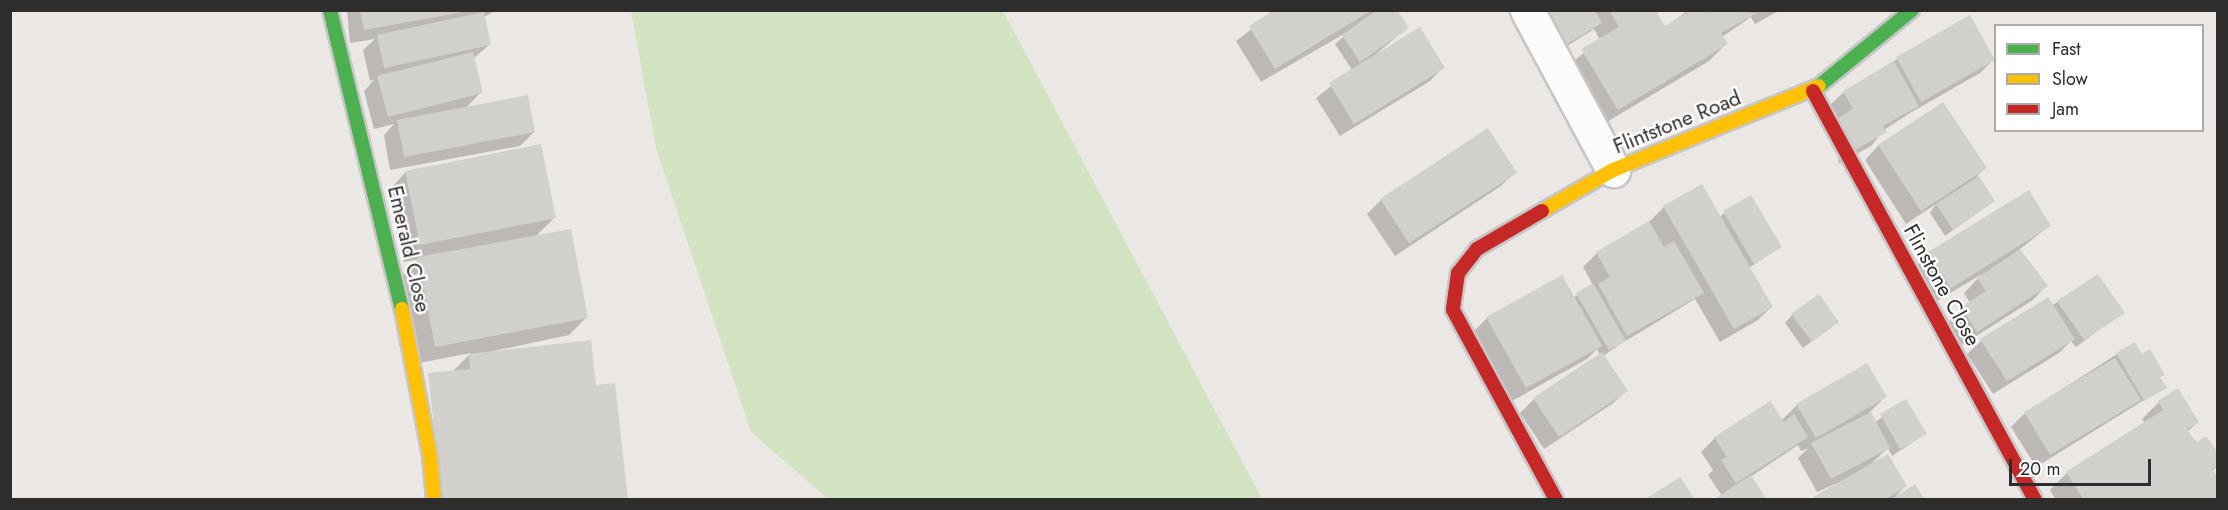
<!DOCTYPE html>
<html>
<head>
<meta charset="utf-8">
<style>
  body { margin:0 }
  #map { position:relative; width:2228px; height:510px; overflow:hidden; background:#ebe7e4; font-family:Jost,sans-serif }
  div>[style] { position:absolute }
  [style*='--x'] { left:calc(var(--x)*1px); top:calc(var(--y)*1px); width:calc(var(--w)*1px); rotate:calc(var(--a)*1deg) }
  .green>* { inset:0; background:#d1e3c0 }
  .shadow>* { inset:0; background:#0003 }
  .building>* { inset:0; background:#d2d0cd }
  .roads { filter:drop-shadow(2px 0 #c7c6c6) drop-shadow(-2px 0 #c7c6c6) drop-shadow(0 2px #c7c6c6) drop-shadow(0 -2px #c7c6c6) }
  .street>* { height:33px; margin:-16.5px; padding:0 16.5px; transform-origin:16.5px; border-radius:16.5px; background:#fcfbfb }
  .fast>* { height:14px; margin:-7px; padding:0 7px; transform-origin:7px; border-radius:7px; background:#4caf50 }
  .slow>* { height:14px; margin:-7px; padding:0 7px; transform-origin:7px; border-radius:7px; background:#ffc107 }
  .jam>* { height:14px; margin:-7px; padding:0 7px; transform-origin:7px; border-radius:7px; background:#c62828 }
  span { translate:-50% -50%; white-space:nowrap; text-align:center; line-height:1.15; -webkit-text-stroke:4.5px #fff; paint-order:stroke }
  .street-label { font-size:21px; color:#2d2d2d }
  .frame { position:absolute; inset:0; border:12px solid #2d2d2d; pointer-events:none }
  .legend { position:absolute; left:1994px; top:24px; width:210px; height:108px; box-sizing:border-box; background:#fff; border:2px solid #ababab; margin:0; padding:8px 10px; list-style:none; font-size:18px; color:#2d2d2d }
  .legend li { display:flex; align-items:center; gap:12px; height:30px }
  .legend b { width:30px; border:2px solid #ababab }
  .scale { position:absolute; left:2009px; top:459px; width:142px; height:27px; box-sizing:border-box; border:3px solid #2d2d2d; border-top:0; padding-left:8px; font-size:18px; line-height:21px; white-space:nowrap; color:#2d2d2d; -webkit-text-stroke:4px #fff; paint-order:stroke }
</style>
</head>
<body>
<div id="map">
  <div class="green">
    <i style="clip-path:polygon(631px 11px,1003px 11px,1262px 499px,828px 499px,751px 432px,656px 148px)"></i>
  </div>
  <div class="shadow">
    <i style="clip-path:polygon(347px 10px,496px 10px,483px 18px,489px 45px,473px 59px,481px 92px,465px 109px,534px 132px,520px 146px,390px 170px,384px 135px,394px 124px,374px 129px,364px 91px,374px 80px,370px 81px,363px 50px,375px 39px,350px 43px)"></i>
    <i style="clip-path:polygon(1277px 10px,1395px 10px,1407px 28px,1369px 60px,1443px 67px,1430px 81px,1340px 136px,1316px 98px,1352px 70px,1335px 44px,1354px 28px,1261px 82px,1236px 41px)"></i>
    <i style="clip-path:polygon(1523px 10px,1661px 10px,1656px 14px,1665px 28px,1688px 10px,1780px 10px,1755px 24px,1751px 17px,1722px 37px,1726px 44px,1709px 61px,1600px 126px,1565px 68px,1600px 40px,1594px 29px,1550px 57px)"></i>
    <i style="clip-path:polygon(1897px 59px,1994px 59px,1980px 73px,1910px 113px,1884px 130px,1871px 146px,1839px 164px,1830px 105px,1844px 92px)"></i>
    <i style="clip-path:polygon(1943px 104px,1985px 168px,1977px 176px,1994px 201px,1945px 236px,1930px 213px,1936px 204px,1906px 224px,1865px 160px,1878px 146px)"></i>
    <i style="clip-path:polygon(406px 172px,554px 218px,535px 237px,586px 318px,569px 335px,484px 353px,595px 387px,452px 372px,471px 353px,419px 363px,402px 276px,419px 259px,404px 262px,389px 190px)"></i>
    <i style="clip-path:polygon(1515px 172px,1501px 186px,1395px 256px,1367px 214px,1381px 200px)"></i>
    <i style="clip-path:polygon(1664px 207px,1720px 217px,1724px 213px,1780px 247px,1749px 268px,1771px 307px,1758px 320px,1720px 342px,1695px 299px,1619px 345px,1603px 356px,1626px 391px,1612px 404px,1544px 449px,1520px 413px,1534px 399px,1600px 355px,1597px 349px,1587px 359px,1512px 401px,1473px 332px,1487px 318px,1573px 298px,1593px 285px,1583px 267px,1597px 253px,1650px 221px)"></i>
    <i style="clip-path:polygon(2049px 226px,2019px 250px,2046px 286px,2033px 300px,1962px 345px,1948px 322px,1970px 303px,1964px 293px,1982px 274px,1937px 301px,1915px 267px,1929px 253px)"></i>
    <i style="clip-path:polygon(2058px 302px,2123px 312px,2076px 347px,2071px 341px,2059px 353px,1993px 394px,1967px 354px,1981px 341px)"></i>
    <i style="clip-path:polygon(1792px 315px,1837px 322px,1803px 348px,1785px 323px)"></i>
    <i style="clip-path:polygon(2117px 354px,2142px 356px,2163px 375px,2159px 378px,2165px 387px,2036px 467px,2011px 427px,2025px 413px)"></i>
    <i style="clip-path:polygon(1885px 397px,1865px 417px,1875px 422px,1906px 401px,1925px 434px,1892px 456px,1888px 448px,1872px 463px,1905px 486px,1893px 500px,1812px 500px,1851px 477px,1817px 492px,1798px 458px,1808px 448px,1801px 451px,1798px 445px,1722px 496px,1708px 475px,1713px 470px,1701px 452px,1715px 438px,1781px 421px,1797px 405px)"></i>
    <i style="clip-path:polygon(2159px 402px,2198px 422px,2187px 432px,2218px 465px,2212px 471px,2218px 500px,2056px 500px,2050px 490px,2067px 473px,2145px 424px,2142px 419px)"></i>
  </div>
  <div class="building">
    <i style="clip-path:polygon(360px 10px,463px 10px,463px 12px,364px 30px)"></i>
    <i style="clip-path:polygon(1274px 10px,1372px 10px,1275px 69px,1249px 26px)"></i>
    <i style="clip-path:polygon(1377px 10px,1397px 10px,1409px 28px,1360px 62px,1342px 35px)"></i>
    <i style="clip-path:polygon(1545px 10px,1595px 10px,1602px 23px,1565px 45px)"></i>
    <i style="clip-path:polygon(1609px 10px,1655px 10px,1665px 26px,1691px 10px,1708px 10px,1712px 17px,1709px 10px,1757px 13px,1721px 33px,1728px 44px,1618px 110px,1581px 49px,1619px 27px)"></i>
    <i style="clip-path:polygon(484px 12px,491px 45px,384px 68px,377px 35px)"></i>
    <i style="clip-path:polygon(1970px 15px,1995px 60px,1921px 102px,1896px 57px)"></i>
    <i style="clip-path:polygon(1420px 27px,1445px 68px,1354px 124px,1329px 83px)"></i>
    <i style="clip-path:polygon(473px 52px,483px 93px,388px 117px,377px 76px)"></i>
    <i style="clip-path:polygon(1894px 61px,1919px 106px,1883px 126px,1887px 132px,1853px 151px,1835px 120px,1853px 109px,1843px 91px)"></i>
    <i style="clip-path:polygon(528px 95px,535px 132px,404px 157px,397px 120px)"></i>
    <i style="clip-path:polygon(1943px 102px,1987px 168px,1921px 211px,1878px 145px)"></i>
    <i style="clip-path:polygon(1488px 128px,1517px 173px,1409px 243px,1380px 199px)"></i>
    <i style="clip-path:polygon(541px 144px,556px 218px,420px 245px,405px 171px)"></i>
    <i style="clip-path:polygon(1979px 176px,1995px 201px,1953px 230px,1936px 204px)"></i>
    <i style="clip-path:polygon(1702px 184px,1773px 307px,1734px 329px,1663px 206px)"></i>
    <i style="clip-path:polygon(2029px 190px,2051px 226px,1951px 288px,1928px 252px)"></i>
    <i style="clip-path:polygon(1751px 195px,1782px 247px,1754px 264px,1723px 211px)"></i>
    <i style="clip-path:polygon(1649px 221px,1664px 247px,1674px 241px,1704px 293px,1627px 336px,1598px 284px,1610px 277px,1596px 252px)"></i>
    <i style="clip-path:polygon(571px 229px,588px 318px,435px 347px,418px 257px)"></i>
    <i style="clip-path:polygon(2020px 249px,2048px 286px,1977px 332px,1961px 307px,1986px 291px,1977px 278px)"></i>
    <i style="clip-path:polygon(2098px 274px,2125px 313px,2084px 340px,2057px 301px)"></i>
    <i style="clip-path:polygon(1562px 275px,1602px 346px,1526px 388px,1486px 317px)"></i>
    <i style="clip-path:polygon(1593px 283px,1626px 341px,1609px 350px,1576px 293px)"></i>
    <i style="clip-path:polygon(1819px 294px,1839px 322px,1812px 342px,1791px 314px)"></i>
    <i style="clip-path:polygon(2048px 297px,2075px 339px,2007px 381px,1980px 339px)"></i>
    <i style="clip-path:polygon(591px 340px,596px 385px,615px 383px,628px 500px,442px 500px,428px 373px,470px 369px,469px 354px)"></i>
    <i style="clip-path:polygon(2135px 342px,2142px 354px,2150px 349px,2165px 375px,2160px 377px,2167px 388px,2144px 401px,2116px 353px)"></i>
    <i style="clip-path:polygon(1602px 352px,1628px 391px,1559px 437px,1533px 398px)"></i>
    <i style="clip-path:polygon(2115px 358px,2141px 400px,2050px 455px,2024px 412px)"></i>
    <i style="clip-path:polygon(1867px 363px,1887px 397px,1816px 438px,1796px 404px)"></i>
    <i style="clip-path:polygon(2178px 388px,2199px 422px,2187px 429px,2196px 443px,2206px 436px,2218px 453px,2218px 465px,2212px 469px,2218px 477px,2218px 500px,2084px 500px,2066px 472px,2163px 410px,2158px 401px)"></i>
    <i style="clip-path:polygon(1906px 399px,1927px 434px,1900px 449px,1880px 414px)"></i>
    <i style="clip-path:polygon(1770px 401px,1784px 422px,1794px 414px,1808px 437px,1736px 483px,1721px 460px,1727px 457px,1714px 437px)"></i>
    <i style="clip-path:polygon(1871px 412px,1890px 448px,1831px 479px,1811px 443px)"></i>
    <i style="clip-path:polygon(1888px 454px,1907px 486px,1884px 500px,1815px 500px,1813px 497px)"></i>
    <i style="clip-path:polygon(1751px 475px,1767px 500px,1713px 500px)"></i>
    <i style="clip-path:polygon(1680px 477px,1695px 500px,1644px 500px)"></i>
    <i style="clip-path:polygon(1915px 484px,1925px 500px,1891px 500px)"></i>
  </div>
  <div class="roads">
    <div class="street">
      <i style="--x:1527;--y:10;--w:182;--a:61.7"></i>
    </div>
    <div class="fast">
      <i style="--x:330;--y:10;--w:308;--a:76.5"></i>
      <i style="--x:1819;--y:86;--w:120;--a:-39.3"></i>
    </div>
    <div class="slow">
      <i style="--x:1542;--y:211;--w:82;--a:-30"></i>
      <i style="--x:1613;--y:170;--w:222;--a:-22.2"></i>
      <i style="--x:402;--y:309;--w:150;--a:79.2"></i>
      <i style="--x:430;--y:456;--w:44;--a:84.8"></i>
    </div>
    <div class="jam">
      <i style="--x:1813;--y:91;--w:465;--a:61.5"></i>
      <i style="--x:1542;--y:211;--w:75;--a:149.7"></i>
      <i style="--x:1477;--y:249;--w:31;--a:128"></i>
      <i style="--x:1458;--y:273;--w:37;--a:98"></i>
      <i style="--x:1453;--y:310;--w:216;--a:61.5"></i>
    </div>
  </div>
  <div class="street-label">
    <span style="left:1677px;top:122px;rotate:-22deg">Flintstone Road</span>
    <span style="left:409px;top:249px;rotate:77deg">Emerald Close</span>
    <span style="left:1942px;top:285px;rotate:61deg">Flinstone Close</span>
  </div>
  <div class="frame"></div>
  <ul class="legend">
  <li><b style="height:8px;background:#4caf50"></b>Fast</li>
  <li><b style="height:8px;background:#ffc107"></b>Slow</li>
  <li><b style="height:8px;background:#c62828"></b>Jam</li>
  </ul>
  <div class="scale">20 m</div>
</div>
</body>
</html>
